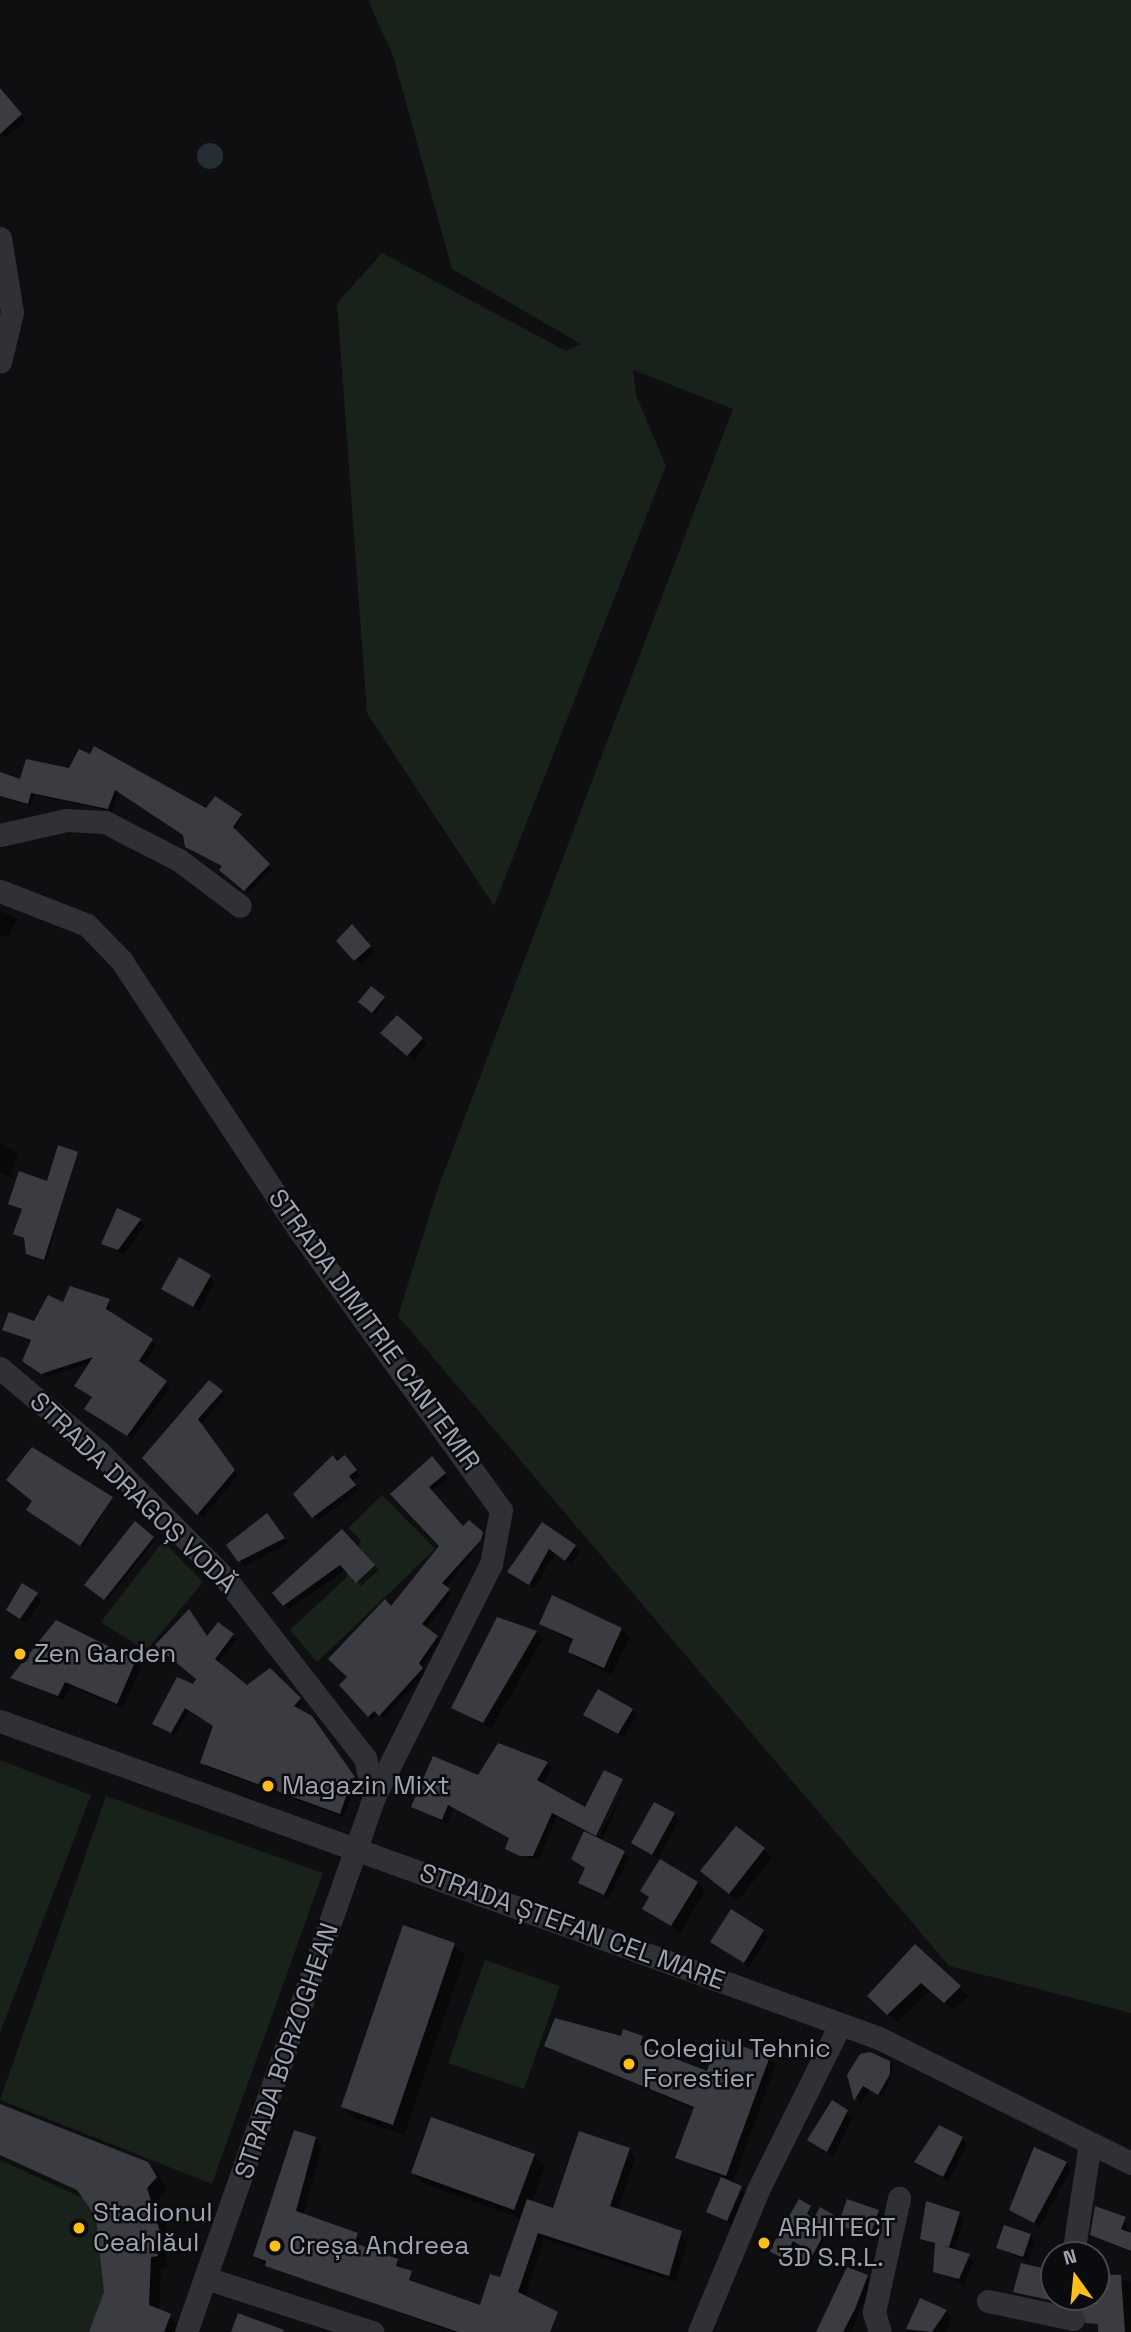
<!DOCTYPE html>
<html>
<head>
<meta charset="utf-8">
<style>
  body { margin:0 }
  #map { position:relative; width:1131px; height:2332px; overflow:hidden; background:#0f0f11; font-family:"Space Grotesk",sans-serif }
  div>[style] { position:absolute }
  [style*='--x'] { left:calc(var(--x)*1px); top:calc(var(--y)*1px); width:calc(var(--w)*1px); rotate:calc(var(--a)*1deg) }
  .green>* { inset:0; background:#19211b }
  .water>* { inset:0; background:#252d35 }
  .round { border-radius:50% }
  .shadow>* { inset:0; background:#0007 }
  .building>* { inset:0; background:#3b3c42 }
  .minor>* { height:23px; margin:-11.5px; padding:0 11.5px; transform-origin:11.5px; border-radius:11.5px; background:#303136 }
  .dots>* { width:19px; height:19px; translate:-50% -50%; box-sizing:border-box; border:4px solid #0b0a0c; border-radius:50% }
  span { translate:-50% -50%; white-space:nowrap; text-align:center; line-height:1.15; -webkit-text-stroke:5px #0b0a0c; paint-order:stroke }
  .street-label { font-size:26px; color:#9fa4b4 }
  .poi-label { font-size:26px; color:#9fa4b4 }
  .left { translate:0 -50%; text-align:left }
  .north { position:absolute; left:1040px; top:2241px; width:70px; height:70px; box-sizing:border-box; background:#0b0a0c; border:2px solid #46484f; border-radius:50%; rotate:345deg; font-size:19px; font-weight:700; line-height:28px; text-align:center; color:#9fa4b4 }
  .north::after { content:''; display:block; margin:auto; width:24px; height:32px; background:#ffbe19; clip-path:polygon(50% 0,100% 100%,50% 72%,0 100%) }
</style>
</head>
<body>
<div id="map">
  <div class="green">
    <i style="clip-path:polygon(368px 0,1131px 0,1131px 2013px,949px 1966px,398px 1316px,438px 1188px,733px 409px,633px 370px,636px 395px,666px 466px,494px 906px,367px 713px,337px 303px,382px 253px,566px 351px,581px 344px,452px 269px,393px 56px)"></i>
    <i style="clip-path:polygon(382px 1495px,435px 1549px,317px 1662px,290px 1630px,346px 1578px,361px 1540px,348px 1528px)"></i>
    <i style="clip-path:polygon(163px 1541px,203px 1582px,146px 1651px,101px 1622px)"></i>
    <i style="clip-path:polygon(0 1760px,91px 1795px,0 2033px)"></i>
    <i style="clip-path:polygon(106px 1796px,323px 1873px,212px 2184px,0 2100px)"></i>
    <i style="clip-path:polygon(485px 1960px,560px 1986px,524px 2089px,448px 2063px)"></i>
    <i style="clip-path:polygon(0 2104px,157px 2177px,148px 2188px,163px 2242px,155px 2243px,158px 2256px,151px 2258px,149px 2304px,171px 2314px,164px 2332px,0 2332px)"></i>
  </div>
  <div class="water">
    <i class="round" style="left:197px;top:143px;width:26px;height:26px"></i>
  </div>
  <div class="shadow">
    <i style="clip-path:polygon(0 90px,26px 120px,6px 138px,0 132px)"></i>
    <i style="clip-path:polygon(27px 761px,240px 815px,235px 831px,272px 869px,248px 893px,224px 867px,190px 850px,185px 836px,119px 791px,112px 811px,34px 795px,31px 806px,0 797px,0 773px,21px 782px)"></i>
    <i style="clip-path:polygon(0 911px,18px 919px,8px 937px,0 935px)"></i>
    <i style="clip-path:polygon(352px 927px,375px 952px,361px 965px,342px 938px)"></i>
    <i style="clip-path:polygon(371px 988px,386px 1001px,375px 1014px,360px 1002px)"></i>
    <i style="clip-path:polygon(388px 1038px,422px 1039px,427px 1044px,414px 1060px)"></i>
    <i style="clip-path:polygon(0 1143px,18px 1153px,10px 1177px,0 1173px)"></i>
    <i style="clip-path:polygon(77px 1153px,46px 1261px,30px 1255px,26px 1239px,15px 1234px,24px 1210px,10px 1204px,48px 1183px)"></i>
    <i style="clip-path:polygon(118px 1211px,145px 1225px,124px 1255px,103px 1243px)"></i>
    <i style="clip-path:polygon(210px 1276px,215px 1282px,199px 1311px,163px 1289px)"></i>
    <i style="clip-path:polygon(109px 1300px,110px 1314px,156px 1345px,143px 1366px,170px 1387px,132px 1439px,86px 1409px,93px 1398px,76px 1386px,91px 1363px,47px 1377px,29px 1365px,32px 1343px,4px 1329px,35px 1323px,64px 1304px)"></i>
    <i style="clip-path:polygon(209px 1382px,225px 1396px,201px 1424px,238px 1475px,203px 1517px,144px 1458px)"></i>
    <i style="clip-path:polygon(333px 1457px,349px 1462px,360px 1475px,352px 1481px,359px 1490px,317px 1521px,295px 1494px)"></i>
    <i style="clip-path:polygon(436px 1462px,449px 1478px,431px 1492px,463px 1529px,469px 1522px,485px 1537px,445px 1588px,452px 1594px,425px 1629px,440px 1641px,421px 1668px,426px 1673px,384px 1718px,378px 1713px,372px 1720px,342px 1685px,442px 1546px,392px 1494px)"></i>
    <i style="clip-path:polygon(111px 1498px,84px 1547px,31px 1512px)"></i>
    <i style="clip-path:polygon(272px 1521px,289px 1543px,245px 1566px,239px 1560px)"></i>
    <i style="clip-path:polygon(135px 1524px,155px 1540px,107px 1600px,88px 1587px)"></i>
    <i style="clip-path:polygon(542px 1524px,580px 1552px,571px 1565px,555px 1553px,534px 1589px,510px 1572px)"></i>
    <i style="clip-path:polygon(342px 1531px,379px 1570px,361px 1586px,346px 1569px,289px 1609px,274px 1593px)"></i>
    <i style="clip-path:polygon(22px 1586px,42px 1600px,26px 1623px,8px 1610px)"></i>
    <i style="clip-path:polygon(541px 1623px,621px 1629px,630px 1637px,612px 1675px,578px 1659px,570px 1651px,574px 1643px)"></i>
    <i style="clip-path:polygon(219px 1624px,237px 1639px,217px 1664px,247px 1687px,297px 1695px,303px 1703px,297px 1710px,316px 1721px,357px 1781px,344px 1792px,351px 1797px,343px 1817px,205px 1766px,215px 1726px,189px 1710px,175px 1736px,154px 1723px,193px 1686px,208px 1638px)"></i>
    <i style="clip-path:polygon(536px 1632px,543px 1639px,491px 1729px,454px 1707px)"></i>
    <i style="clip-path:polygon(135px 1661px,141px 1667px,123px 1708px,70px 1686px,64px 1700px,12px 1677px)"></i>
    <i style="clip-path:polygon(632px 1710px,637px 1715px,623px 1738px,586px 1715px)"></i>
    <i style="clip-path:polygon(525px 1752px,552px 1768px,542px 1785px,586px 1810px,621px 1780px,594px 1844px,627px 1785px,601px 1841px,629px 1857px,609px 1899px,580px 1883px,587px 1869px,574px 1859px,586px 1832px,557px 1817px,538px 1860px,512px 1853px,510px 1839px,453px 1808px,447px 1824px,413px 1807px)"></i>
    <i style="clip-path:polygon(674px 1815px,679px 1820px,658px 1859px,633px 1843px)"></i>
    <i style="clip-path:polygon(764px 1849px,772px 1858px,738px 1901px,711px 1879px)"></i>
    <i style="clip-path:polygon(697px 1883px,705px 1891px,680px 1933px,644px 1908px,650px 1898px,643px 1891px)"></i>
    <i style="clip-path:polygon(731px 1912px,768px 1937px,749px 1967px,712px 1942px)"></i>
    <i style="clip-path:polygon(454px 1945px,465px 1956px,404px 2135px,354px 2118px,343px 2106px)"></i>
    <i style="clip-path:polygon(915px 1946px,968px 1996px,953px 2010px,930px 1990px,897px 2022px,869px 1996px)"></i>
    <i style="clip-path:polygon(624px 2031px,643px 2038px,648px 2050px,709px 2073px,769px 2058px,776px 2065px,732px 2184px,746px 2193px,732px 2225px,708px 2212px,723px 2178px,677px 2157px,695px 2110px,546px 2045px,622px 2038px)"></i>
    <i style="clip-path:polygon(889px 2063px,894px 2068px,883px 2098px,869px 2090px,860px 2105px,849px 2075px)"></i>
    <i style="clip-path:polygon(832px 2103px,853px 2117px,833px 2156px,809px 2139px)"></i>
    <i style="clip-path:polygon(0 2106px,147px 2164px,159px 2175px,167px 2189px,158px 2200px,173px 2253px,165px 2253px,168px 2267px,161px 2268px,159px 2311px,181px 2327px,179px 2332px,90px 2332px,105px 2292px,97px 2217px,85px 2199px,0 2160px)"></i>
    <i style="clip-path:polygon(315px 2138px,322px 2145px,303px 2216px,357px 2235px,362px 2248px,397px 2260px,416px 2285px,481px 2308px,502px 2279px,522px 2219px,424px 2184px,413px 2173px,534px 2155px,545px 2167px,532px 2203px,554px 2210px,629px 2150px,636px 2157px,617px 2211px,688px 2240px,676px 2282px,544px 2239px,525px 2298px,544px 2332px,453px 2332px,262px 2263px,255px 2256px)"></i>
    <i style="clip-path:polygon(962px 2138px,967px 2144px,948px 2181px,916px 2162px)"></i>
    <i style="clip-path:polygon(1066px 2163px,1071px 2168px,1040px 2227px,1011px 2210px)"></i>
    <i style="clip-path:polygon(810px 2207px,808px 2217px,815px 2221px,821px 2210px,835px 2219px,810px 2265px,797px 2257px,802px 2246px,795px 2242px,786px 2260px,773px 2253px)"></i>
    <i style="clip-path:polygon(878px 2211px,883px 2217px,875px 2240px,840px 2225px)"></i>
    <i style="clip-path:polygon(959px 2213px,964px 2218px,954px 2251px,974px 2261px,964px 2284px,935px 2271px,937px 2246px,922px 2238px)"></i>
    <i style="clip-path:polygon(1125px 2219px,1131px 2253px,1092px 2235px)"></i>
    <i style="clip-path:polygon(1030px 2235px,1035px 2241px,1028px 2262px,998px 2248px)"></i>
    <i style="clip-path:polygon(1054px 2273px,1054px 2297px,1087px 2297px,1083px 2310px,1015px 2291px)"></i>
    <i style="clip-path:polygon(1102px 2276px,1131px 2282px,1131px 2332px,1099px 2332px)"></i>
    <i style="clip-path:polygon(867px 2277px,872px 2282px,851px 2332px,819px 2332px)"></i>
    <i style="clip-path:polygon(946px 2311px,951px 2316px,947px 2332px,908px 2328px)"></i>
  </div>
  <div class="building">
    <i style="clip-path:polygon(0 88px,22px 114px,0 134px)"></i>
    <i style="clip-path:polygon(94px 746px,206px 808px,215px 796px,242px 814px,233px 827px,270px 864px,244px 891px,219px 870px,222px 866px,185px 847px,183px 835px,115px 790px,108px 809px,31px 793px,28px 804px,0 796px,0 772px,20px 779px,26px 759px,69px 768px,79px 749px,90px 754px)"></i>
    <i style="clip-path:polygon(352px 924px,371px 946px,354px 961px,336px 941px)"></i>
    <i style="clip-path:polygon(371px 986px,385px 997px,372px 1013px,358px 1002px)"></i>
    <i style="clip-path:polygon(397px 1015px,423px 1038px,407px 1056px,380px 1033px)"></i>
    <i style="clip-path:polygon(58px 1145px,78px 1152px,44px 1260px,26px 1254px,24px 1238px,13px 1234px,22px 1209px,8px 1204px,19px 1171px,47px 1181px)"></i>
    <i style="clip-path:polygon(117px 1208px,141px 1219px,118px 1250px,101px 1244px)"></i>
    <i style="clip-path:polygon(179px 1257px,211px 1275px,193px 1307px,161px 1289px)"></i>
    <i style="clip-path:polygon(70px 1286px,110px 1299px,106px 1309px,153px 1339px,139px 1361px,167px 1381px,127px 1436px,84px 1409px,92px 1397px,74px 1386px,93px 1357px,41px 1374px,22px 1361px,31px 1340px,2px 1330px,9px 1312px,34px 1321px,48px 1295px,63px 1302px)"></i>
    <i style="clip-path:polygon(209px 1380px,223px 1391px,198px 1419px,235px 1470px,197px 1515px,142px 1458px)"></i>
    <i style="clip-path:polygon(32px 1447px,113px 1497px,80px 1546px,26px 1510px,32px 1501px,6px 1480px)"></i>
    <i style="clip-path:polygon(333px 1455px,337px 1461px,345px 1455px,357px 1470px,349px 1476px,356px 1485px,312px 1518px,293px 1494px)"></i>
    <i style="clip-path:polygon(432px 1456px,446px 1473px,429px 1487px,463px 1526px,469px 1520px,483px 1532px,481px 1540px,442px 1583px,450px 1589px,422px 1624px,438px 1636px,419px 1663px,423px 1668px,379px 1716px,374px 1711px,368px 1717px,339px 1685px,347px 1677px,328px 1659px,385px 1599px,391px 1606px,439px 1546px,390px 1494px)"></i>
    <i style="clip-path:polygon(267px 1513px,285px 1538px,238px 1562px,226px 1545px)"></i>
    <i style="clip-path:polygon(135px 1521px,154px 1537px,104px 1600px,84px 1585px)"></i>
    <i style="clip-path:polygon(542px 1522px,576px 1545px,565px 1561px,549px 1549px,529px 1585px,507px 1572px)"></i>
    <i style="clip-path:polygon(342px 1529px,375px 1565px,356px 1583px,340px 1565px,283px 1606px,272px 1593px)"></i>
    <i style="clip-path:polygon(22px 1583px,38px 1593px,20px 1619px,6px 1610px)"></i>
    <i style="clip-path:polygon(552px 1595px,622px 1628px,604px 1668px,568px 1652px,573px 1639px,539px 1624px)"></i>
    <i style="clip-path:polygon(189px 1609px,207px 1636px,218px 1622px,234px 1634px,215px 1659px,247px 1685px,270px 1668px,301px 1698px,294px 1706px,312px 1716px,355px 1777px,340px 1789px,348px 1791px,340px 1814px,200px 1763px,213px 1726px,185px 1708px,171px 1733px,152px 1724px,177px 1677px,193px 1684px,196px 1679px,155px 1645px)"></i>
    <i style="clip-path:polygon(497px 1617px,537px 1631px,483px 1723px,451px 1708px)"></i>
    <i style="clip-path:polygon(56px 1620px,136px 1660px,117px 1704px,65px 1682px,58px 1696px,10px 1678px)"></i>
    <i style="clip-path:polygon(598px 1689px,633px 1709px,618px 1734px,583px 1715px)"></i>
    <i style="clip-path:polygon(498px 1743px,548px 1762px,537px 1780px,585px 1807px,604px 1770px,623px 1779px,596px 1836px,552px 1813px,533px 1856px,520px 1856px,505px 1849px,509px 1838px,448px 1805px,442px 1820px,411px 1807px,433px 1756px,478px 1775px)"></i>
    <i style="clip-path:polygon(654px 1802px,675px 1813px,652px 1855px,631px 1843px)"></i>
    <i style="clip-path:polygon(736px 1826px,765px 1848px,729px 1894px,700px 1871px)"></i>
    <i style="clip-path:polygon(584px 1831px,625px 1851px,604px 1895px,578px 1883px,585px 1868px,571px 1859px)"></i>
    <i style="clip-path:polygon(660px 1859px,698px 1882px,671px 1926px,642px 1909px,649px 1897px,640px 1891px)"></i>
    <i style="clip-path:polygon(731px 1909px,764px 1930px,744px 1963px,710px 1942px)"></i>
    <i style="clip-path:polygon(403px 1925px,455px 1943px,393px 2125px,341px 2107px)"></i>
    <i style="clip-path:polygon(915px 1944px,961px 1986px,944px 2003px,921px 1983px,887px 2015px,867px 1996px)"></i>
    <i style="clip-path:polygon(555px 2018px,621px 2036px,623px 2029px,643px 2036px,640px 2045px,707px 2071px,719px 2038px,770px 2056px,726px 2176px,675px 2158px,694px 2107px,544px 2046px)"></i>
    <i style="clip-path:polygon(870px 2052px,890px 2061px,890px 2074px,878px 2095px,863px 2086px,854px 2101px,847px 2075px,860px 2054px)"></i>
    <i style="clip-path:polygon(832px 2100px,848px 2110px,827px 2152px,807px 2140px)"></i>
    <i style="clip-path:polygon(0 2104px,148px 2162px,157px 2177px,147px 2188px,163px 2242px,155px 2243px,158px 2256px,151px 2257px,149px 2305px,171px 2314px,164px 2332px,89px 2332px,104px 2292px,96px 2217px,77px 2190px,0 2155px)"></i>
    <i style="clip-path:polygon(431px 2117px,535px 2154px,514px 2210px,411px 2173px)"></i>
    <i style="clip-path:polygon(939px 2125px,963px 2137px,943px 2177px,914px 2162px)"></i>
    <i style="clip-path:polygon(294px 2130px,316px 2137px,296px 2211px,358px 2233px,355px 2243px,398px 2259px,396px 2266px,412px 2271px,409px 2280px,480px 2305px,490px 2274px,500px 2277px,527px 2199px,553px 2208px,579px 2131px,630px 2148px,610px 2206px,682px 2231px,669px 2276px,538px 2233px,518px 2292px,558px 2312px,550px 2332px,458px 2332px,265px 2266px,266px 2261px,253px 2256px)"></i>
    <i style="clip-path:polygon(1034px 2147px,1067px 2162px,1034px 2223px,1009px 2210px)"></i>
    <i style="clip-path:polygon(721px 2177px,742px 2186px,727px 2221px,706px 2212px)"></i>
    <i style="clip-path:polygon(799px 2199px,811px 2206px,807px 2214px,814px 2218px,820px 2207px,834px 2215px,808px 2264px,795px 2257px,801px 2246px,793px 2241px,784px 2259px,769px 2251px)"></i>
    <i style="clip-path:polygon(847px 2199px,879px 2210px,870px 2236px,838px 2225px)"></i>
    <i style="clip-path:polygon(926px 2201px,960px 2212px,949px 2247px,941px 2245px,970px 2254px,959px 2279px,933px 2272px,935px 2243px,920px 2239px)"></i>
    <i style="clip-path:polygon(1095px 2206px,1126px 2217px,1121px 2229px,1131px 2233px,1131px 2251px,1090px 2235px)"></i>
    <i style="clip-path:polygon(1004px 2225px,1031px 2234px,1023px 2257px,996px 2248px)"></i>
    <i style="clip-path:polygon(1021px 2263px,1054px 2271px,1054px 2297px,1096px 2297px,1096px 2274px,1121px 2275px,1125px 2332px,1098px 2332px,1098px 2324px,1086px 2323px,1077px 2306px,1013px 2292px)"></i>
    <i style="clip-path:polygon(847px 2267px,868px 2275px,855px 2309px,843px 2332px,816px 2332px)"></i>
    <i style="clip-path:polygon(920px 2298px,947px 2310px,932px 2332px,906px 2329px)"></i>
    <i style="clip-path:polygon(238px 2313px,284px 2330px,283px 2332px,231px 2332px)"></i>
  </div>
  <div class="minor">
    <i style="--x:0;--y:238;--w:75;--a:80.8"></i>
    <i style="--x:12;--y:312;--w:51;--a:103.5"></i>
    <i style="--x:0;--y:835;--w:68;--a:-12.8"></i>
    <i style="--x:66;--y:820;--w:39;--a:3"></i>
    <i style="--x:105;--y:822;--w:83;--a:27.2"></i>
    <i style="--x:179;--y:860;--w:76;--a:37"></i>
    <i style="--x:0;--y:891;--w:93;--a:21.3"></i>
    <i style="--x:87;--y:925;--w:49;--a:45.8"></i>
    <i style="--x:121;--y:960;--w:323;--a:56.6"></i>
    <i style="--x:299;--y:1230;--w:345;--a:54.2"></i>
    <i style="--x:501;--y:1510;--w:55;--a:100.5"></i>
    <i style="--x:491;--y:1564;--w:261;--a:116.7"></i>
    <i style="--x:374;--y:1797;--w:567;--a:109.36"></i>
    <i style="--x:0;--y:1368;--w:130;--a:40.3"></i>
    <i style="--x:99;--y:1452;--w:180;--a:45"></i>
    <i style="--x:226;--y:1579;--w:227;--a:52.2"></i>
    <i style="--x:365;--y:1758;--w:40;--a:77"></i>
    <i style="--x:0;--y:1721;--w:934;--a:19.83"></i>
    <i style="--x:879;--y:2038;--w:281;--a:26.4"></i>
    <i style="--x:1073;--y:2255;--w:113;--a:-81.4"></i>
    <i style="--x:206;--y:2278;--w:175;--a:18"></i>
    <i style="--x:988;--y:2301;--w:87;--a:12"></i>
    <i style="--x:699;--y:2332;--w:154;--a:-67.4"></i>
    <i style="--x:758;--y:2190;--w:184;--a:-63.6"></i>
    <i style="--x:880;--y:2332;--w:21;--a:-107"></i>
    <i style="--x:874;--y:2312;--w:117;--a:-77.6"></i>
  </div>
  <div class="dots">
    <i style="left:20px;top:1654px;background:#ffbe19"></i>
    <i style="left:268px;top:1786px;background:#ffbe19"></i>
    <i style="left:629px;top:2064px;background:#ffbe19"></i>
    <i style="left:79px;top:2228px;background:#ffbe19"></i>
    <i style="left:764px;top:2243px;background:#ffbe19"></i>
    <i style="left:275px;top:2246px;background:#ffbe19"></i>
  </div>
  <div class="street-label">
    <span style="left:374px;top:1330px;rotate:54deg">STRADA DIMITRIE CANTEMIR</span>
    <span style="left:133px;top:1493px;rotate:44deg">STRADA DRAGOȘ VODĂ</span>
    <span style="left:572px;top:1927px;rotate:20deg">STRADA ȘTEFAN CEL MARE</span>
    <span style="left:287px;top:2051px;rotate:-71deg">STRADA BORZOGHEAN</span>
  </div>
  <div class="poi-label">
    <span class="left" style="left:34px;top:1654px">Zen Garden</span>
    <span class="left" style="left:282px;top:1786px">Magazin Mixt</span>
    <span class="left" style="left:643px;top:2064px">Colegiul Tehnic<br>Forestier</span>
    <span class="left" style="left:93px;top:2228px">Stadionul<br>Ceahlăul</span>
    <span class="left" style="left:778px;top:2243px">ARHITECT<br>3D S.R.L.</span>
    <span class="left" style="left:289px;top:2246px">Creșa Andreea</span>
  </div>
  <div class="north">N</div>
</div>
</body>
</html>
